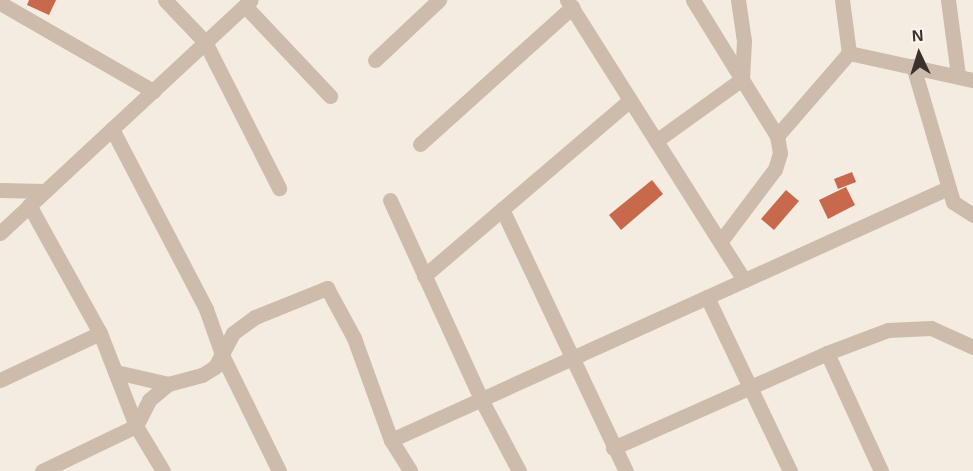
<!DOCTYPE html>
<html>
<head>
<meta charset="utf-8">
<style>
  body { margin:0 }
  #map { position:relative; width:973px; height:471px; overflow:hidden; background:#f4ebe1; font-family:Helvetica,sans-serif }
  div>[style] { position:absolute }
  [style*='--x'] { left:calc(var(--x)*1px); top:calc(var(--y)*1px); width:calc(var(--w)*1px); rotate:calc(var(--a)*1deg) }
  .building>* { inset:0; background:#c8694b }
  .minor>* { height:15px; margin:-7.5px; padding:0 7.5px; transform-origin:7.5px; border-radius:7.5px; background:#cdbbac }
  span { translate:-50% -50%; white-space:nowrap; text-align:center; line-height:1.15; -webkit-text-stroke:6px #fbf5ee; paint-order:stroke }
  .north { position:absolute; left:889px; top:24px; width:60px; height:60px; -webkit-text-stroke:4px #fbf5ee; paint-order:stroke; rotate:356deg; font-size:16px; font-weight:700; line-height:24px; text-align:center; color:#3b302b }
  .north::after { content:''; display:block; margin:auto; width:21px; height:27px; background:#3b302b; clip-path:polygon(50% 0,100% 100%,50% 72%,0 100%) }
</style>
</head>
<body>
<div id="map">
  <div class="building">
    <i style="clip-path:polygon(29px 0,56px 0,49px 15px,27px 5px)"></i>
    <i style="clip-path:polygon(852px 172px,856px 182px,838px 189px,834px 179px)"></i>
    <i style="clip-path:polygon(652px 180px,663px 194px,621px 230px,609px 215px)"></i>
    <i style="clip-path:polygon(846px 187px,855px 205px,828px 219px,819px 200px)"></i>
    <i style="clip-path:polygon(786px 190px,799px 201px,774px 230px,761px 219px)"></i>
  </div>
  <div class="minor">
    <i style="--x:165;--y:0;--w:58;--a:46.4"></i>
    <i style="--x:205;--y:42;--w:164;--a:63.1"></i>
    <i style="--x:567;--y:0;--w:331;--a:57.7"></i>
    <i style="--x:693;--y:0;--w:160;--a:58.3"></i>
    <i style="--x:777;--y:136;--w:17;--a:80"></i>
    <i style="--x:780;--y:153;--w:17;--a:107"></i>
    <i style="--x:775;--y:169;--w:91;--a:127"></i>
    <i style="--x:948;--y:0;--w:76;--a:82.4"></i>
    <i style="--x:0;--y:3;--w:177;--a:29.9"></i>
    <i style="--x:245;--y:6;--w:124;--a:46.6"></i>
    <i style="--x:849;--y:53;--w:127;--a:12.3"></i>
    <i style="--x:375;--y:60;--w:88;--a:-43.2"></i>
    <i style="--x:913;--y:66;--w:142;--a:73.6"></i>
    <i style="--x:953;--y:202;--w:24;--a:33"></i>
    <i style="--x:112;--y:129;--w:203;--a:62.4"></i>
    <i style="--x:206;--y:309;--w:51;--a:70.5"></i>
    <i style="--x:223;--y:357;--w:127;--a:63.8"></i>
    <i style="--x:777;--y:136;--w:110;--a:-49.1"></i>
    <i style="--x:849;--y:53;--w:53;--a:-97.5"></i>
    <i style="--x:656;--y:141;--w:106;--a:-35.8"></i>
    <i style="--x:742;--y:79;--w:38;--a:-87"></i>
    <i style="--x:744;--y:41;--w:41;--a:-98.3"></i>
    <i style="--x:420;--y:144;--w:205;--a:-42"></i>
    <i style="--x:0;--y:190;--w:45;--a:1.3"></i>
    <i style="--x:390;--y:200;--w:221;--a:65.4"></i>
    <i style="--x:482;--y:401;--w:79;--a:62.1"></i>
    <i style="--x:29;--y:205;--w:146;--a:61"></i>
    <i style="--x:100;--y:333;--w:100;--a:68.8"></i>
    <i style="--x:136;--y:426;--w:52;--a:59"></i>
    <i style="--x:502;--y:209;--w:290;--a:64.7"></i>
    <i style="--x:0;--y:233;--w:342;--a:-42.9"></i>
    <i style="--x:424;--y:276;--w:271;--a:-40.5"></i>
    <i style="--x:707;--y:297;--w:193;--a:64.5"></i>
    <i style="--x:827;--y:353;--w:130;--a:65.4"></i>
    <i style="--x:116;--y:372;--w:53;--a:13"></i>
    <i style="--x:168;--y:384;--w:35;--a:-15"></i>
    <i style="--x:202;--y:375;--w:15;--a:-32"></i>
    <i style="--x:215;--y:367;--w:38;--a:-62"></i>
    <i style="--x:233;--y:333;--w:27;--a:-36"></i>
    <i style="--x:255;--y:317;--w:78;--a:-21.9"></i>
    <i style="--x:327;--y:288;--w:57;--a:61.6"></i>
    <i style="--x:354;--y:338;--w:109;--a:70.1"></i>
    <i style="--x:391;--y:440;--w:36;--a:58"></i>
    <i style="--x:0;--y:380;--w:110;--a:-25.2"></i>
    <i style="--x:391;--y:440;--w:611;--a:-24.34"></i>
    <i style="--x:613;--y:448;--w:234;--a:-23.9"></i>
    <i style="--x:827;--y:353;--w:65;--a:-20.7"></i>
    <i style="--x:888;--y:330;--w:43;--a:-2.7"></i>
    <i style="--x:931;--y:328;--w:46;--a:24.3"></i>
    <i style="--x:42;--y:471;--w:104;--a:-25.6"></i>
    <i style="--x:136;--y:426;--w:29;--a:-63"></i>
    <i style="--x:149;--y:400;--w:25;--a:-40"></i>
  </div>
  <div class="north">N</div>
</div>
</body>
</html>
